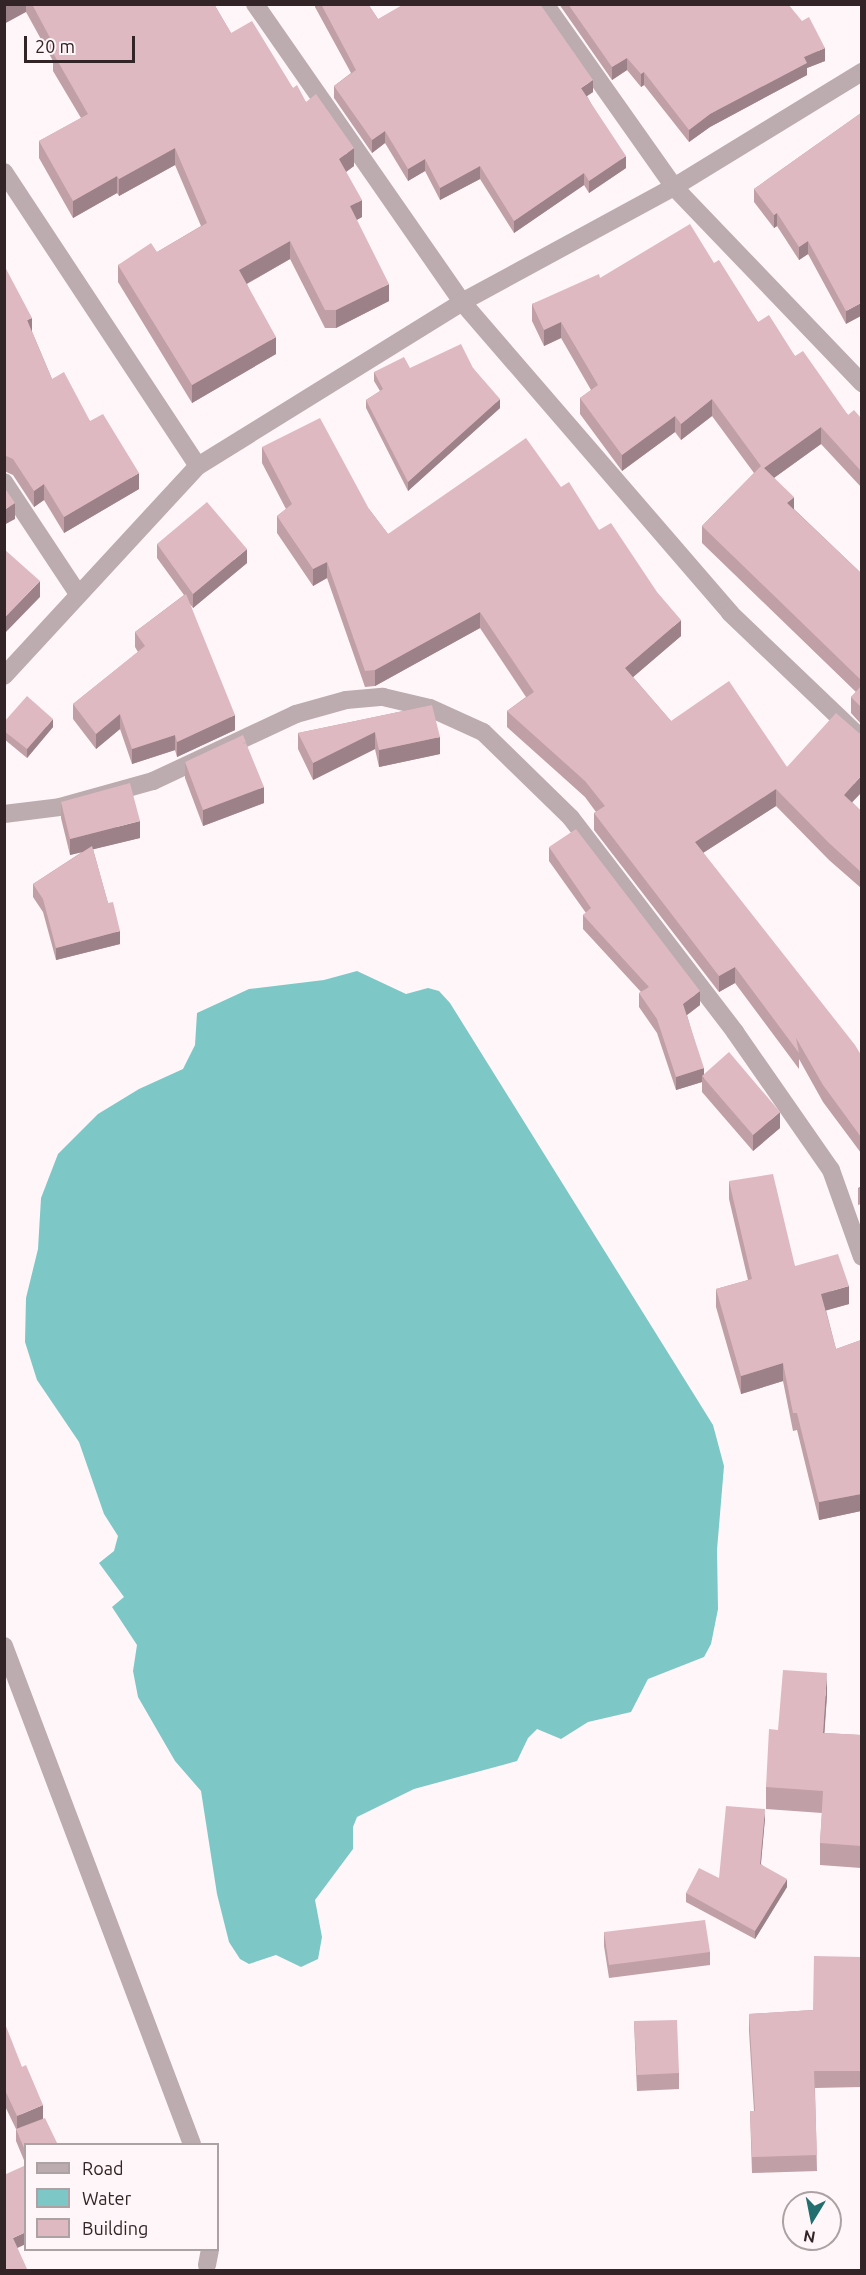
<!DOCTYPE html>
<html>
<head>
<meta charset="utf-8">
<style>
  body { margin:0 }
  #map { position:relative; width:866px; height:2275px; overflow:hidden; background:#fef6f8; font-family:Ubuntu,sans-serif }
  div>[style] { position:absolute }
  [style*='--x'] { left:calc(var(--x)*1px); top:calc(var(--y)*1px); width:calc(var(--w)*1px); rotate:calc(var(--a)*1deg) }
  .water>* { inset:0; background:#7dc7c6 }
  .street>* { height:18px; margin:-9px; padding:0 9px; transform-origin:9px; border-radius:9px; background:#bcabaf }
  .wall>* { inset:0; background:#c09fa7 }
  .shaded-wall>* { inset:0; background:#9c8288 }
  .building>* { inset:0; background:#dfb9c2 }
  span { translate:-50% -50%; white-space:nowrap; text-align:center; line-height:1.15; -webkit-text-stroke:4.5px #fef6f8; paint-order:stroke }
  .frame { position:absolute; inset:0; border:6px solid #322427; pointer-events:none }
  .legend { position:absolute; left:24px; top:2143px; width:195px; height:108px; box-sizing:border-box; background:#fef6f8; border:2px solid #aca2a4; margin:0; padding:8px 10px; list-style:none; font-size:18px; color:#322427 }
  .legend li { display:flex; align-items:center; gap:12px; height:30px }
  .legend b { width:30px; border:2px solid #aca2a4 }
  .north { position:absolute; left:782px; top:2191px; width:60px; height:60px; box-sizing:border-box; background:#fef6f8; border:2px solid #aca2a4; border-radius:50%; rotate:190deg; font-size:16px; font-weight:700; line-height:24px; text-align:center; color:#322427 }
  .north::after { content:''; display:block; margin:auto; width:21px; height:27px; background:#236e6e; clip-path:polygon(50% 0,100% 100%,50% 72%,0 100%) }
  .scale { position:absolute; left:24px; top:36px; width:111px; height:27px; box-sizing:border-box; border:3px solid #322427; border-top:0; padding-left:8px; font-size:18px; line-height:21px; white-space:nowrap; color:#322427; -webkit-text-stroke:4px #fef6f8; paint-order:stroke }
</style>
</head>
<body>
<div id="map">
  <div class="water">
    <i style="clip-path:polygon(357px 971px,406px 994px,428px 988px,439px 991px,450px 1003px,713px 1425px,724px 1466px,717px 1550px,718px 1609px,711px 1644px,704px 1657px,648px 1679px,631px 1712px,588px 1722px,561px 1739px,537px 1729px,528px 1738px,517px 1761px,414px 1789px,357px 1817px,353px 1827px,353px 1849px,315px 1900px,322px 1937px,318px 1959px,301px 1967px,276px 1955px,249px 1964px,240px 1959px,229px 1942px,217px 1894px,201px 1791px,175px 1761px,138px 1697px,133px 1671px,137px 1645px,112px 1607px,124px 1597px,99px 1563px,114px 1551px,118px 1536px,104px 1514px,79px 1442px,37px 1380px,25px 1342px,26px 1298px,38px 1249px,41px 1198px,58px 1154px,98px 1114px,139px 1089px,183px 1069px,195px 1045px,197px 1013px,249px 989px,324px 980px)"></i>
  </div>
  <div class="street">
    <i style="--x:255;--y:4;--w:363;--a:55.2"></i>
    <i style="--x:462;--y:302;--w:411;--a:49.2"></i>
    <i style="--x:730;--y:613;--w:182;--a:43.7"></i>
    <i style="--x:545;--y:4;--w:224;--a:54.8"></i>
    <i style="--x:674;--y:187;--w:272;--a:46.2"></i>
    <i style="--x:4;--y:172;--w:352;--a:56.6"></i>
    <i style="--x:4;--y:482;--w:134;--a:56.5"></i>
    <i style="--x:4;--y:676;--w:286;--a:-47.3"></i>
    <i style="--x:198;--y:466;--w:311;--a:-31.8"></i>
    <i style="--x:462;--y:302;--w:241;--a:-28.5"></i>
    <i style="--x:674;--y:187;--w:220;--a:-31.5"></i>
    <i style="--x:4;--y:814;--w:56;--a:-7.1"></i>
    <i style="--x:60;--y:807;--w:97;--a:-15.6"></i>
    <i style="--x:153;--y:781;--w:158;--a:-25.1"></i>
    <i style="--x:296;--y:714;--w:52;--a:-15.6"></i>
    <i style="--x:346;--y:700;--w:37;--a:-5"></i>
    <i style="--x:383;--y:697;--w:48;--a:13.2"></i>
    <i style="--x:430;--y:708;--w:58;--a:24.4"></i>
    <i style="--x:483;--y:732;--w:123;--a:44.3"></i>
    <i style="--x:571;--y:818;--w:270;--a:52.5"></i>
    <i style="--x:735;--y:1032;--w:168;--a:55.2"></i>
    <i style="--x:831;--y:1170;--w:92;--a:70.4"></i>
    <i style="--x:4;--y:1646;--w:532;--a:69.32"></i>
    <i style="--x:207;--y:2265;--w:15;--a:-79"></i>
  </div>
  <div class="wall">
    <i style="clip-path:polygon(4px 4px,214px 4px,231px 33px,293px 88px,306px 102px,354px 166px,346px 172px,362px 217px,356px 220px,389px 301px,336px 328px,325px 328px,290px 259px,247px 284px,276px 354px,192px 403px,118px 282px,118px 265px,157px 252px,201px 226px,175px 165px,119px 196px,117px 193px,73px 218px,39px 158px,39px 141px,81px 118px,53px 71px,53px 61px,26px 12px)"></i>
    <i style="clip-path:polygon(315px 4px,368px 4px,378px 19px,593px 92px,587px 96px,626px 168px,589px 193px,584px 185px,514px 233px,480px 179px,440px 200px,425px 171px,408px 181px,385px 143px,372px 153px,334px 98px,334px 86px,351px 73px,315px 7px)"></i>
    <i style="clip-path:polygon(559px 4px,788px 4px,825px 61px,807px 68px,807px 75px,710px 127px,689px 142px,644px 85px,641px 87px,627px 70px,612px 80px)"></i>
    <i style="clip-path:polygon(861px 113px,846px 324px,808px 254px,799px 260px,777px 226px,774px 228px,754px 202px,754px 189px)"></i>
    <i style="clip-path:polygon(714px 263px,758px 322px,795px 356px,848px 415px,861px 418px,861px 487px,821px 444px,774px 478px,794px 509px,861px 573px,861px 724px,851px 713px,851px 697px,856px 692px,702px 543px,702px 526px,754px 473px,712px 416px,681px 440px,675px 432px,622px 471px,580px 414px,580px 398px,591px 390px,561px 338px,544px 346px,532px 321px,532px 304px,600px 278px)"></i>
    <i style="clip-path:polygon(4px 265px,52px 379px,90px 421px,139px 489px,64px 533px,44px 500px,34px 507px,13px 475px,4px 471px)"></i>
    <i style="clip-path:polygon(410px 368px,473px 368px,500px 408px,408px 491px,366px 408px,366px 400px,380px 391px,374px 381px,374px 372px)"></i>
    <i style="clip-path:polygon(262px 447px,369px 509px,388px 534px,561px 487px,599px 530px,681px 636px,633px 677px,671px 721px,787px 767px,859px 733px,852px 802px,861px 811px,861px 888px,829px 860px,776px 806px,703px 853px,861px 1055px,861px 1153px,823px 1102px,799px 1059px,799px 1069px,735px 983px,719px 992px,594px 830px,594px 813px,596px 812px,585px 797px,507px 727px,507px 711px,526px 697px,480px 628px,375px 686px,365px 687px,327px 578px,313px 586px,277px 533px,277px 516px,286px 509px,262px 463px)"></i>
    <i style="clip-path:polygon(157px 544px,247px 563px,193px 608px,190px 604px,235px 730px,177px 757px,175px 750px,132px 764px,120px 729px,96px 749px,73px 719px,73px 704px,138px 652px,135px 647px,135px 632px,184px 595px,157px 558px)"></i>
    <i style="clip-path:polygon(432px 705px,440px 754px,379px 767px,375px 749px,313px 780px,298px 749px,298px 733px)"></i>
    <i style="clip-path:polygon(4px 722px,53px 727px,27px 758px,4px 739px)"></i>
    <i style="clip-path:polygon(246px 744px,264px 803px,203px 826px,185px 778px,185px 762px)"></i>
    <i style="clip-path:polygon(61px 802px,140px 838px,93px 849px,108px 903px,120px 944px,56px 960px,43px 912px,33px 897px,33px 884px,82px 852px,70px 855px,61px 818px)"></i>
    <i style="clip-path:polygon(549px 847px,700px 1005px,687px 1015px,704px 1074px,780px 1128px,753px 1151px,702px 1092px,702px 1082px,676px 1090px,657px 1033px,639px 1007px,639px 993px,641px 992px,583px 929px,583px 915px,586px 913px,549px 861px)"></i>
    <i style="clip-path:polygon(729px 1181px,795px 1266px,849px 1304px,826px 1310px,836px 1349px,861px 1340px,861px 1511px,819px 1520px,797px 1430px,793px 1431px,783px 1381px,741px 1394px,716px 1307px,716px 1289px,748px 1280px,729px 1199px)"></i>
    <i style="clip-path:polygon(861px 1186px,861px 1204px,858px 1205px,858px 1188px)"></i>
    <i style="clip-path:polygon(827px 1695px,824px 1733px,861px 1735px,861px 1868px,820px 1865px,820px 1843px,822px 1813px,766px 1809px,766px 1787px,778px 1730px)"></i>
    <i style="clip-path:polygon(765px 1818px,761px 1864px,787px 1887px,755px 1939px,686px 1902px,686px 1893px,719px 1878px)"></i>
    <i style="clip-path:polygon(604px 1932px,710px 1952px,710px 1965px,609px 1978px,604px 1946px)"></i>
    <i style="clip-path:polygon(861px 1957px,861px 2087px,815px 2088px,817px 2171px,752px 2173px,750px 2111px,754px 2111px,749px 2031px,749px 2014px,813px 2010px)"></i>
    <i style="clip-path:polygon(4px 2021px,26px 2145px,26px 2165px,16px 2141px,16px 2129px,4px 2104px)"></i>
    <i style="clip-path:polygon(634px 2021px,679px 2073px,679px 2089px,637px 2091px)"></i>
  </div>
  <div class="shaded-wall">
    <i style="clip-path:polygon(7px 4px,26px 4px,26px 12px,4px 24px,4px 6px)"></i>
    <i style="clip-path:polygon(825px 48px,825px 61px,807px 68px,807px 75px,710px 127px,689px 142px,689px 130px,710px 114px,804px 57px)"></i>
    <i style="clip-path:polygon(627px 58px,627px 70px,612px 80px,612px 67px)"></i>
    <i style="clip-path:polygon(644px 72px,644px 85px,641px 87px,641px 74px)"></i>
    <i style="clip-path:polygon(593px 80px,593px 92px,581px 100px,581px 88px)"></i>
    <i style="clip-path:polygon(385px 131px,385px 143px,372px 153px,372px 140px)"></i>
    <i style="clip-path:polygon(175px 148px,175px 165px,119px 196px,119px 179px)"></i>
    <i style="clip-path:polygon(354px 148px,354px 166px,339px 177px,339px 159px)"></i>
    <i style="clip-path:polygon(626px 156px,626px 168px,589px 193px,589px 181px)"></i>
    <i style="clip-path:polygon(425px 159px,425px 171px,408px 181px,408px 169px)"></i>
    <i style="clip-path:polygon(480px 166px,480px 179px,440px 200px,440px 188px)"></i>
    <i style="clip-path:polygon(584px 173px,584px 185px,514px 233px,514px 221px)"></i>
    <i style="clip-path:polygon(117px 176px,117px 193px,73px 218px,73px 201px)"></i>
    <i style="clip-path:polygon(362px 200px,362px 217px,350px 224px,350px 206px)"></i>
    <i style="clip-path:polygon(777px 213px,777px 226px,774px 228px,774px 215px)"></i>
    <i style="clip-path:polygon(290px 241px,290px 259px,239px 288px,239px 270px)"></i>
    <i style="clip-path:polygon(808px 241px,808px 254px,799px 260px,799px 247px)"></i>
    <i style="clip-path:polygon(389px 284px,389px 301px,336px 328px,336px 310px)"></i>
    <i style="clip-path:polygon(861px 303px,861px 316px,846px 324px,846px 311px)"></i>
    <i style="clip-path:polygon(32px 318px,32px 334px,27px 320px)"></i>
    <i style="clip-path:polygon(561px 322px,561px 338px,544px 346px,544px 330px)"></i>
    <i style="clip-path:polygon(276px 337px,276px 354px,192px 403px,192px 385px)"></i>
    <i style="clip-path:polygon(500px 399px,500px 408px,408px 491px,408px 482px)"></i>
    <i style="clip-path:polygon(712px 399px,712px 416px,681px 440px,681px 424px)"></i>
    <i style="clip-path:polygon(675px 416px,675px 432px,622px 471px,622px 455px)"></i>
    <i style="clip-path:polygon(821px 427px,821px 444px,764px 485px,764px 468px)"></i>
    <i style="clip-path:polygon(139px 473px,139px 489px,64px 533px,64px 517px)"></i>
    <i style="clip-path:polygon(44px 484px,44px 500px,34px 507px,34px 491px)"></i>
    <i style="clip-path:polygon(794px 497px,794px 513px,787px 503px)"></i>
    <i style="clip-path:polygon(15px 503px,15px 519px,4px 525px,4px 510px)"></i>
    <i style="clip-path:polygon(247px 549px,247px 563px,193px 608px,193px 594px)"></i>
    <i style="clip-path:polygon(327px 562px,327px 578px,313px 586px,313px 569px)"></i>
    <i style="clip-path:polygon(40px 581px,40px 597px,4px 634px,4px 618px)"></i>
    <i style="clip-path:polygon(480px 612px,480px 628px,375px 686px,375px 670px)"></i>
    <i style="clip-path:polygon(681px 620px,681px 636px,625px 684px,625px 668px)"></i>
    <i style="clip-path:polygon(120px 714px,120px 729px,96px 749px,96px 734px)"></i>
    <i style="clip-path:polygon(235px 715px,235px 730px,177px 757px,177px 742px)"></i>
    <i style="clip-path:polygon(53px 719px,53px 727px,27px 758px,27px 749px)"></i>
    <i style="clip-path:polygon(375px 732px,375px 749px,313px 780px,313px 763px)"></i>
    <i style="clip-path:polygon(175px 735px,175px 750px,132px 764px,132px 749px)"></i>
    <i style="clip-path:polygon(440px 737px,440px 754px,379px 767px,379px 750px)"></i>
    <i style="clip-path:polygon(861px 776px,861px 793px,844px 811px,844px 795px)"></i>
    <i style="clip-path:polygon(264px 787px,264px 803px,203px 826px,203px 810px)"></i>
    <i style="clip-path:polygon(776px 789px,776px 806px,695px 858px,695px 842px)"></i>
    <i style="clip-path:polygon(140px 821px,140px 838px,70px 855px,70px 839px)"></i>
    <i style="clip-path:polygon(120px 931px,120px 944px,56px 960px,56px 948px)"></i>
    <i style="clip-path:polygon(735px 967px,735px 983px,719px 992px,719px 976px)"></i>
    <i style="clip-path:polygon(700px 991px,700px 1005px,683px 1018px,683px 1004px)"></i>
    <i style="clip-path:polygon(704px 1068px,704px 1079px,702px 1076px,702px 1082px,676px 1090px,676px 1077px)"></i>
    <i style="clip-path:polygon(780px 1112px,780px 1128px,753px 1151px,753px 1135px)"></i>
    <i style="clip-path:polygon(849px 1286px,849px 1304px,821px 1312px,821px 1294px)"></i>
    <i style="clip-path:polygon(783px 1363px,783px 1381px,741px 1394px,741px 1376px)"></i>
    <i style="clip-path:polygon(861px 1494px,861px 1511px,819px 1520px,819px 1502px)"></i>
    <i style="clip-path:polygon(827px 1673px,827px 1695px,823px 1755px,823px 1733px)"></i>
    <i style="clip-path:polygon(765px 1809px,765px 1818px,760px 1873px,760px 1864px)"></i>
    <i style="clip-path:polygon(787px 1879px,787px 1887px,755px 1939px,755px 1931px)"></i>
    <i style="clip-path:polygon(43px 2105px,43px 2121px,17px 2132px,17px 2116px)"></i>
    <i style="clip-path:polygon(26px 2232px,26px 2244px,13px 2250px,13px 2238px)"></i>
  </div>
  <div class="building">
    <i style="clip-path:polygon(32px 4px,214px 4px,231px 33px,252px 21px,293px 88px,297px 85px,306px 102px,316px 94px,354px 148px,339px 159px,362px 200px,350px 206px,389px 284px,336px 310px,325px 310px,290px 241px,239px 270px,276px 337px,192px 385px,118px 265px,151px 243px,157px 252px,207px 223px,175px 148px,119px 179px,117px 176px,73px 201px,39px 141px,88px 114px,53px 53px,57px 51px)"></i>
    <i style="clip-path:polygon(321px 4px,368px 4px,378px 19px,404px 4px,540px 4px,593px 80px,581px 88px,626px 156px,589px 181px,584px 173px,514px 221px,480px 166px,440px 188px,425px 159px,408px 169px,385px 131px,372px 140px,334px 86px,356px 70px)"></i>
    <i style="clip-path:polygon(568px 4px,788px 4px,802px 21px,809px 17px,825px 48px,804px 57px,807px 63px,710px 114px,689px 130px,644px 72px,641px 74px,627px 58px,612px 67px)"></i>
    <i style="clip-path:polygon(861px 113px,861px 303px,846px 311px,808px 241px,799px 247px,777px 213px,774px 215px,754px 189px)"></i>
    <i style="clip-path:polygon(690px 224px,714px 263px,719px 260px,758px 322px,769px 315px,795px 356px,803px 351px,848px 415px,854px 410px,861px 418px,861px 471px,821px 427px,764px 468px,794px 497px,787px 503px,861px 573px,861px 680px,702px 526px,761px 466px,712px 399px,681px 424px,675px 416px,622px 455px,580px 398px,598px 385px,561px 322px,544px 330px,532px 304px,599px 274px,600px 278px)"></i>
    <i style="clip-path:polygon(4px 265px,32px 318px,27px 320px,52px 379px,64px 372px,90px 421px,103px 414px,139px 473px,64px 517px,44px 484px,34px 491px,13px 459px,4px 455px)"></i>
    <i style="clip-path:polygon(461px 344px,473px 368px,500px 399px,408px 482px,366px 400px,383px 389px,374px 372px,404px 357px,410px 368px)"></i>
    <i style="clip-path:polygon(320px 418px,369px 509px,388px 534px,526px 438px,561px 487px,569px 482px,599px 530px,611px 523px,657px 592px,681px 620px,625px 668px,671px 721px,729px 681px,787px 767px,836px 713px,859px 733px,861px 733px,861px 776px,844px 795px,861px 811px,861px 872px,829px 843px,776px 789px,695px 842px,855px 1045px,861px 1055px,861px 1137px,823px 1085px,796px 1038px,799px 1053px,735px 967px,719px 976px,594px 813px,605px 806px,585px 781px,507px 711px,534px 692px,480px 612px,375px 670px,365px 671px,327px 562px,313px 569px,277px 516px,292px 504px,262px 447px)"></i>
    <i style="clip-path:polygon(4px 487px,15px 503px,4px 510px)"></i>
    <i style="clip-path:polygon(207px 502px,247px 549px,193px 594px,157px 544px)"></i>
    <i style="clip-path:polygon(4px 549px,40px 581px,4px 618px)"></i>
    <i style="clip-path:polygon(186px 594px,235px 715px,177px 742px,175px 735px,132px 749px,120px 714px,96px 734px,73px 704px,145px 646px,135px 632px)"></i>
    <i style="clip-path:polygon(861px 686px,861px 707px,851px 697px)"></i>
    <i style="clip-path:polygon(27px 696px,53px 719px,27px 749px,4px 731px,4px 722px)"></i>
    <i style="clip-path:polygon(432px 705px,440px 737px,379px 750px,375px 732px,313px 763px,298px 733px)"></i>
    <i style="clip-path:polygon(243px 735px,246px 742px,242px 744px,246px 743px,264px 787px,203px 810px,185px 762px)"></i>
    <i style="clip-path:polygon(130px 783px,140px 821px,70px 839px,61px 802px)"></i>
    <i style="clip-path:polygon(576px 829px,700px 991px,683px 1004px,704px 1068px,676px 1077px,657px 1019px,639px 993px,649px 987px,583px 915px,591px 908px,549px 847px)"></i>
    <i style="clip-path:polygon(92px 846px,108px 903px,113px 902px,120px 931px,56px 948px,43px 899px,33px 884px)"></i>
    <i style="clip-path:polygon(729px 1052px,780px 1112px,753px 1135px,702px 1076px)"></i>
    <i style="clip-path:polygon(773px 1174px,795px 1266px,838px 1254px,849px 1286px,821px 1294px,836px 1349px,861px 1340px,861px 1494px,819px 1502px,797px 1413px,793px 1413px,783px 1363px,741px 1376px,716px 1289px,752px 1279px,729px 1181px)"></i>
    <i style="clip-path:polygon(783px 1670px,827px 1673px,823px 1733px,861px 1735px,861px 1846px,820px 1843px,823px 1791px,766px 1787px,769px 1729px,778px 1730px)"></i>
    <i style="clip-path:polygon(726px 1806px,765px 1809px,760px 1864px,787px 1879px,755px 1931px,686px 1893px,699px 1868px,719px 1878px)"></i>
    <i style="clip-path:polygon(705px 1920px,710px 1952px,609px 1965px,604px 1932px)"></i>
    <i style="clip-path:polygon(814px 1956px,861px 1957px,861px 2071px,814px 2071px,817px 2155px,752px 2157px,750px 2111px,755px 2111px,749px 2014px,813px 2010px)"></i>
    <i style="clip-path:polygon(677px 2020px,679px 2073px,637px 2075px,634px 2021px)"></i>
    <i style="clip-path:polygon(4px 2021px,22px 2067px,26px 2065px,43px 2105px,17px 2116px,4px 2088px)"></i>
    <i style="clip-path:polygon(45px 2118px,58px 2145px,26px 2145px,26px 2153px,16px 2129px)"></i>
    <i style="clip-path:polygon(26px 2165px,26px 2232px,13px 2238px,28px 2271px,4px 2271px,4px 2175px)"></i>
  </div>
  <div class="frame"></div>
  <ul class="legend">
  <li><b style="height:8px;background:#bcabaf"></b>Road</li>
  <li><b style="height:16px;background:#7dc7c6"></b>Water</li>
  <li><b style="height:16px;background:#dfb9c2"></b>Building</li>
  </ul>
  <div class="north">N</div>
  <div class="scale">20 m</div>
</div>
</body>
</html>
